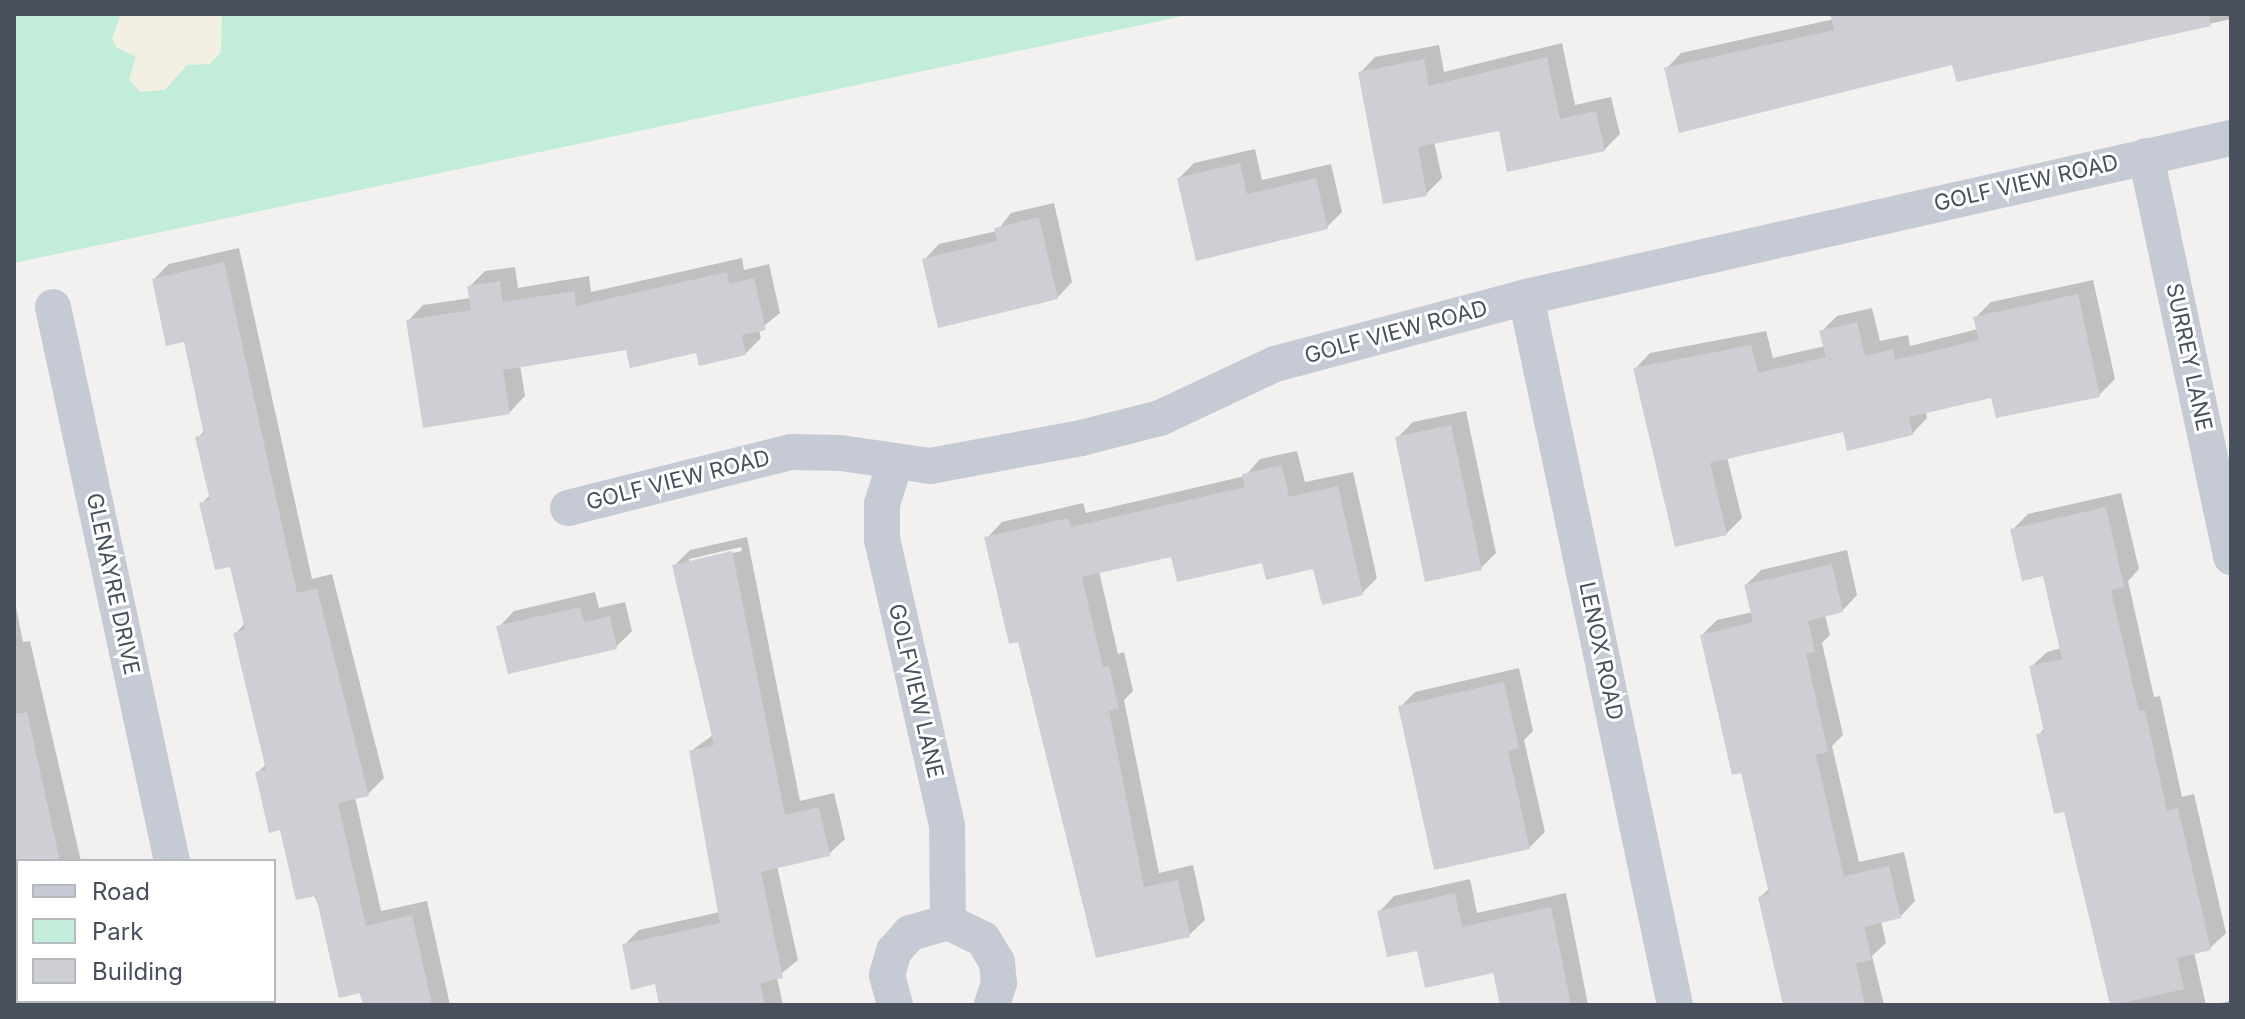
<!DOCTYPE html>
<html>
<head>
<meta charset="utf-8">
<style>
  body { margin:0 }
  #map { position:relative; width:2245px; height:1019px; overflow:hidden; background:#f2f1f0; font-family:Inter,sans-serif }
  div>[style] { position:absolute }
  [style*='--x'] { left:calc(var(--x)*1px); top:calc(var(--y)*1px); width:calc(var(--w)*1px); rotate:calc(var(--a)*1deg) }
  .green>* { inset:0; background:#c2edda }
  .sand>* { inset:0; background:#f2f0e2 }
  .shadow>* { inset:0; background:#0003 }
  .building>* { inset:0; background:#cdcfd4 }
  .minor>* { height:36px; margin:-18px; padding:0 18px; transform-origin:18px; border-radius:18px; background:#c5cad4 }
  span { translate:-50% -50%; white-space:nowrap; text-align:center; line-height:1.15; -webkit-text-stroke:6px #fff; paint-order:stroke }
  .street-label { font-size:22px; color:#49505d }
  .frame { position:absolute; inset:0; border:16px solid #49505d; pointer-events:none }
  .legend { position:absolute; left:16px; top:859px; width:260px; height:144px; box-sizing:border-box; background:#fff; border:2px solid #b6b9be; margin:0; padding:10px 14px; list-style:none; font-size:24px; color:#49505d }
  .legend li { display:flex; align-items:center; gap:16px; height:40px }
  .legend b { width:40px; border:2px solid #b6b9be }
</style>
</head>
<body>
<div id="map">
  <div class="green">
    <i style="clip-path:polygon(14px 14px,1193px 14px,14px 263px)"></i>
  </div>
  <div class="sand">
    <i style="clip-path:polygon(121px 14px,222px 14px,221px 52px,210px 64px,187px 65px,165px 90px,140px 92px,129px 79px,136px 57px,116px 47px,112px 38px)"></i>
  </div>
  <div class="shadow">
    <i style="clip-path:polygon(1832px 14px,2231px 14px,2231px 19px,1958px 80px,1954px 62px,1666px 69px,1681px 53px,1834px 19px)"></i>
    <i style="clip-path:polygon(1562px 43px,1575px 105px,1611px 97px,1620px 134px,1604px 150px,1500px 129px,1434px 141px,1442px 178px,1426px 194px,1360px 73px,1375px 57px,1439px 45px,1444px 72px)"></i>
    <i style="clip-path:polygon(1255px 149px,1262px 180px,1331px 164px,1342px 212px,1327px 227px,1179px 178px,1194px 163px)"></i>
    <i style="clip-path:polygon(1054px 203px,1072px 282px,1057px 298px,924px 260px,939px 244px,997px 231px,1011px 213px)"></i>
    <i style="clip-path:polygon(239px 248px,312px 579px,332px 574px,384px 778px,368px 794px,355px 797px,381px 911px,427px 901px,450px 1005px,365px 1005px,257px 773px,267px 763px,235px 634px,245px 623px,232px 564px,201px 504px,211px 494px,198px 438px,205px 430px,186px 340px,154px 279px,169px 264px)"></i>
    <i style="clip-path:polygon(742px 258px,744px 270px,769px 264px,780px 313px,759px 330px,761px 338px,745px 354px,628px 348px,520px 365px,525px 396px,510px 412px,408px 321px,423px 305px,471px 298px,469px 287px,485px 271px,515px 267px,518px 288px,589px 276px,591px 292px)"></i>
    <i style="clip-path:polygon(2093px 280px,2115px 379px,2099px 395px,1992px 396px,1926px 411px,1927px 418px,1912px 434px,1844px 430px,1727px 457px,1742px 518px,1726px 534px,1635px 369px,1650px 353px,1766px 331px,1773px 358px,1825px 346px,1822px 331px,1837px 316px,1872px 308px,1880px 341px,1908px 335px,1910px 346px,1978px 329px,1975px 318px,1991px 302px)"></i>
    <i style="clip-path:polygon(1466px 411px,1496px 553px,1481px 568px,1397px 438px,1413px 422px)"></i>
    <i style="clip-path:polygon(1297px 451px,1305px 482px,1353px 472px,1377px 578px,1362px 593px,1315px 567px,1264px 560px,1173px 554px,1099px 571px,1118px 654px,1124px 652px,1133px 691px,1124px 700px,1159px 873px,1193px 865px,1205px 920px,1189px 935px,1097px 956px,1020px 640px,987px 538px,1002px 522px,1083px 503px,1086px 513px,1245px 476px,1260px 459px)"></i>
    <i style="clip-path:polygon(2121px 493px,2139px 569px,2128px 581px,2154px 697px,2160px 696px,2182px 797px,2194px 794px,2226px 933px,2210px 948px,2194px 952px,2206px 1005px,2115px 1005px,2065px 810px,2038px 735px,2045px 728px,2031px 667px,2047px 652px,2061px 648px,2044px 574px,2012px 530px,2028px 514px)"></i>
    <i style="clip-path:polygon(evenodd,747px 537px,800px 801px,834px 793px,845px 839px,829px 854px,777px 866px,798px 960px,777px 977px,783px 1005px,661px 1005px,656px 982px,624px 945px,639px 930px,720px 912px,691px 751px,713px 735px,674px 566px,690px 550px,747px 537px,741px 547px,742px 551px,689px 563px,689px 559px,741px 547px)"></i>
    <i style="clip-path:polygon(1847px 550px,1857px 595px,1842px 611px,1825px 615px,1830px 635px,1822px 643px,1843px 735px,1832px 746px,1859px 862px,1904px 852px,1915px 901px,1900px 917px,1881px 921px,1886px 943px,1872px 956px,1884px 1005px,1798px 1005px,1760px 897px,1770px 888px,1742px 770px,1702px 635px,1717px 620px,1753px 612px,1746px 585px,1761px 570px)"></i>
    <i style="clip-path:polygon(595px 592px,599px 608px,625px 602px,632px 631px,616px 647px,499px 627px,514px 611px)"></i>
    <i style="clip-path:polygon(14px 597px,23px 642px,30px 641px,81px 861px,18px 861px,18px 971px)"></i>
    <i style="clip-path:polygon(1519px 668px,1533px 731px,1524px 740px,1545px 832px,1529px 848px,1400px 707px,1415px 692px)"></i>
    <i style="clip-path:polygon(1470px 879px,1477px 913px,1566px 893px,1588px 1005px,1502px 1005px,1494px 971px,1419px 948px,1379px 912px,1394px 896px)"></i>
    <i style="clip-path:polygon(18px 992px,18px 1001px,114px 1005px,14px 1005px)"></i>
    <i style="clip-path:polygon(2230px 1001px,2231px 1005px,2212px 1005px)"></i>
  </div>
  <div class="building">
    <i style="clip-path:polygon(1830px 14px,2209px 14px,2211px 26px,1957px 82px,1952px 65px,1679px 133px,1664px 68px,1834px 30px)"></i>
    <i style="clip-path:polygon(1547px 57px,1560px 119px,1596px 111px,1605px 151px,1507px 172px,1499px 131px,1418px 147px,1427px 196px,1383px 204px,1358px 72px,1424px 59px,1429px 86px)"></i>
    <i style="clip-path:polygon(1240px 163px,1247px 194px,1316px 178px,1328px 229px,1196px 261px,1177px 178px)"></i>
    <i style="clip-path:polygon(1039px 217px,1058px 299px,938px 328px,922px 259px,997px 241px,994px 228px)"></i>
    <i style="clip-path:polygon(224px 262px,297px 593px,317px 588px,369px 796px,338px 803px,366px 926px,412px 915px,432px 1005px,363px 1005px,360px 993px,339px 998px,316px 896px,296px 900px,280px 830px,269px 833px,255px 772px,266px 770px,233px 633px,245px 630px,230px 567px,215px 570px,199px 503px,210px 500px,195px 437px,204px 435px,184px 342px,166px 346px,152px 279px)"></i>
    <i style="clip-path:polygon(727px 272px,729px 284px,754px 278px,766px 330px,742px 335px,746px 355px,699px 366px,696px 353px,630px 368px,626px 350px,503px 370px,510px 414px,423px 428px,406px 320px,471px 310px,467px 286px,500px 281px,503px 302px,574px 291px,576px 306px)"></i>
    <i style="clip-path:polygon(2078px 294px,2100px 397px,1996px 418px,1991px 398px,1909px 417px,1913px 435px,1847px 451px,1843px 432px,1710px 463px,1727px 535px,1675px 547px,1633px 368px,1751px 345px,1758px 373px,1826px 357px,1819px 331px,1857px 322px,1865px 356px,1893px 349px,1895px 360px,1979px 340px,1973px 317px)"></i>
    <i style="clip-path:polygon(1451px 425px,1482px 570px,1425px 582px,1395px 437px)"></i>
    <i style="clip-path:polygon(1282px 465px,1289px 497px,1338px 486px,1363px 595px,1322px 605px,1313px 569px,1266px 580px,1262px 563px,1177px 582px,1171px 557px,1082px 577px,1103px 668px,1109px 666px,1119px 709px,1109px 711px,1144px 887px,1178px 880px,1190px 937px,1096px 958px,1018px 642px,1009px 644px,984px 537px,1068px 518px,1071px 527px,1245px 487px,1242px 474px)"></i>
    <i style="clip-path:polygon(2106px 507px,2124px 587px,2111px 590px,2139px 711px,2145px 710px,2167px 811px,2178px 808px,2211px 950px,2177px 958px,2184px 989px,2114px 1005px,2110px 1005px,2064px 812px,2054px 814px,2036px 734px,2044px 732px,2029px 666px,2062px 659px,2043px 576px,2022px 581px,2010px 529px)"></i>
    <i style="clip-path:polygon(732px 551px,785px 815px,819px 807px,830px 856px,761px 872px,783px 978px,760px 983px,765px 1005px,659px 1005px,655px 984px,631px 990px,622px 944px,720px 923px,689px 751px,714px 745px,672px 565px)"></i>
    <i style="clip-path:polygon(1832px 564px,1843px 612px,1808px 621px,1815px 652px,1806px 654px,1828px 752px,1816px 755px,1844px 876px,1889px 866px,1901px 918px,1864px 927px,1872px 960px,1856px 963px,1865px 1005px,1783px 1005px,1758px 897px,1769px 894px,1741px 773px,1732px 775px,1700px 635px,1753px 622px,1744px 585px)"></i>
    <i style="clip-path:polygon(580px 607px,584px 622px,610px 616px,617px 649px,508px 674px,496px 626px)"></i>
    <i style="clip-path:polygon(1504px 682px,1519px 748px,1508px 751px,1530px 849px,1434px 870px,1398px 706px)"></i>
    <i style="clip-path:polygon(27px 712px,60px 861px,14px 861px,14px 714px)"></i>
    <i style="clip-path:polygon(1455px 893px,1462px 927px,1551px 907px,1571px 1005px,1500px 1005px,1493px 973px,1425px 988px,1417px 951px,1387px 957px,1377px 911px)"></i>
  </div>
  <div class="minor">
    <i style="--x:2146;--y:156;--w:410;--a:78"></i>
    <i style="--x:1526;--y:297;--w:724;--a:78.12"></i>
    <i style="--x:53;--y:307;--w:567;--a:77.88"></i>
    <i style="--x:895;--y:463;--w:43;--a:107.6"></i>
    <i style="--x:882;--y:504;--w:35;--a:90"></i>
    <i style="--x:882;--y:539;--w:294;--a:77.2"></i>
    <i style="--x:947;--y:826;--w:96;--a:89.4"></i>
    <i style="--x:568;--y:508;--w:230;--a:-14.1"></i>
    <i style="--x:791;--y:452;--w:50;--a:1.1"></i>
    <i style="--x:841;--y:453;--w:90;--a:8.3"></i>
    <i style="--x:930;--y:466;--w:154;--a:-10.5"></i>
    <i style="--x:1081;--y:438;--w:81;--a:-14.2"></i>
    <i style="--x:1160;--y:418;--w:127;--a:-25.2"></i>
    <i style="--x:1275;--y:364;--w:260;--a:-14.9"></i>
    <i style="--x:1526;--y:297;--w:723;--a:-12.71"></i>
    <i style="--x:206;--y:1001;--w:4;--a:63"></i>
    <i style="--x:895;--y:1005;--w:31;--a:-105"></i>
    <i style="--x:887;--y:975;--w:25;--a:-74"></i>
    <i style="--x:894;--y:951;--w:24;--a:-48"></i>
    <i style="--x:910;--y:933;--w:40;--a:-16"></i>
    <i style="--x:948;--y:922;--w:39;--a:26"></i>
    <i style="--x:983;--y:939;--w:27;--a:59"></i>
    <i style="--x:997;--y:962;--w:21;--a:85"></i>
    <i style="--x:999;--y:983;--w:23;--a:108"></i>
  </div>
  <div class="street-label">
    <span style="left:2026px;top:183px;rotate:-13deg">GOLF VIEW ROAD</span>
    <span style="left:1396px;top:332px;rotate:-15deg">GOLF VIEW ROAD</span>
    <span style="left:2189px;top:357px;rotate:78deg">SURREY LANE</span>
    <span style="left:678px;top:480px;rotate:-14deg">GOLF VIEW ROAD</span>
    <span style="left:113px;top:584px;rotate:78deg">GLENAYRE DRIVE</span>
    <span style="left:1601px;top:651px;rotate:78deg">LENOX ROAD</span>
    <span style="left:916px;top:691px;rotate:77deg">GOLFVIEW LANE</span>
  </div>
  <div class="frame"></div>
  <ul class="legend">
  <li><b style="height:10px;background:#c5cad4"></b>Road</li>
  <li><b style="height:22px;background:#c2edda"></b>Park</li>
  <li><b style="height:22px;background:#cdcfd4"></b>Building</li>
  </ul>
</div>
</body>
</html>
